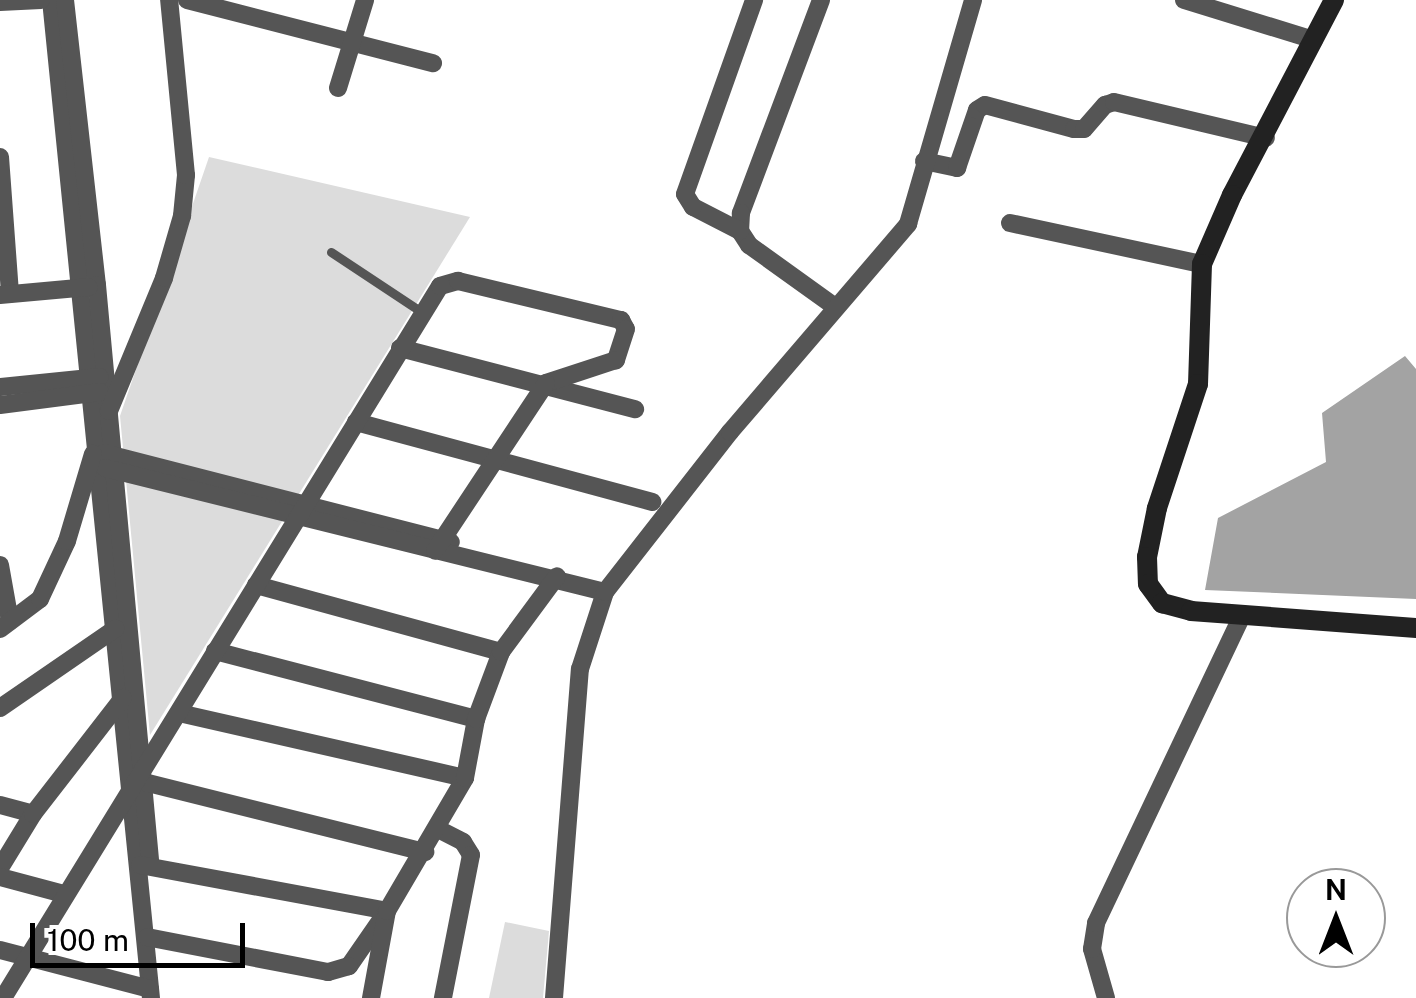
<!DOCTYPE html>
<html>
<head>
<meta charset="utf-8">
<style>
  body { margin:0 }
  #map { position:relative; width:1416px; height:998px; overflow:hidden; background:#fff; font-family:"Public Sans",sans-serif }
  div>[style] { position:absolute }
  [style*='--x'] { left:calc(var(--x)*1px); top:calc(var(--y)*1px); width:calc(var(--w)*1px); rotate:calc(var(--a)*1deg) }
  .green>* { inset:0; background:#dcdcdc }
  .water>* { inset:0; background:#a3a3a3 }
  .lane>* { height:9px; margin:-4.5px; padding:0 4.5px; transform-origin:4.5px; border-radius:4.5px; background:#555 }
  .street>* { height:18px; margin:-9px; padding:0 9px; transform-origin:9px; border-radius:9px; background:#555 }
  .secondary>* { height:20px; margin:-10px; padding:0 10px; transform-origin:10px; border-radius:10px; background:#222 }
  span { translate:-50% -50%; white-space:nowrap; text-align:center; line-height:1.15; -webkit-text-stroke:8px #fff; paint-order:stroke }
  .north { position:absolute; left:1286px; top:868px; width:100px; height:100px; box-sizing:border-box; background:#fff; border:2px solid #999; border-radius:50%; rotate:0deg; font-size:28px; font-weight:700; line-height:40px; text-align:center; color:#000 }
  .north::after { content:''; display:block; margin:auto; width:35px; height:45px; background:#000; clip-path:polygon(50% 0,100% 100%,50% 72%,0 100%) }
  .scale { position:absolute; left:30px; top:923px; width:215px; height:45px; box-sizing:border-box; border:5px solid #000; border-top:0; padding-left:12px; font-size:30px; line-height:35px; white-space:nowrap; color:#000; -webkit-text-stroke:8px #fff; paint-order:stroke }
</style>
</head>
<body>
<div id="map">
  <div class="green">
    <i style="clip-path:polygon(209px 157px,470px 217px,150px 735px,120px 416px)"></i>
    <i style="clip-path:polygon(505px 922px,549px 931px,543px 998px,489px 998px)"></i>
  </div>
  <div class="water">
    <i style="clip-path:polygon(1405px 356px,1416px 369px,1416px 599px,1205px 590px,1218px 518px,1326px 462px,1322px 413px)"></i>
  </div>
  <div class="lane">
    <i style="--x:331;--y:252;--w:110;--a:33.5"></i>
  </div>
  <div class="street">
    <i style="--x:51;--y:0;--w:1003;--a:84.28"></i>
    <i style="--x:65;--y:0;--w:287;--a:83.6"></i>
    <i style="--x:97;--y:285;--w:577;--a:84.73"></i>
    <i style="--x:187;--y:0;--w:254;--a:14.4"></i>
    <i style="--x:821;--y:0;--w:228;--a:110.6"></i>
    <i style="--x:741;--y:213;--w:18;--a:93"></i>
    <i style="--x:740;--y:231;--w:17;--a:57"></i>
    <i style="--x:749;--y:245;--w:105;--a:35.7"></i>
    <i style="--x:1184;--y:0;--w:136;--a:17.1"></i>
    <i style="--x:0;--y:2;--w:41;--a:-2.8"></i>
    <i style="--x:338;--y:88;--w:92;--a:-72.9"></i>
    <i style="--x:0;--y:157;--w:137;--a:85.8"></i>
    <i style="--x:924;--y:161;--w:34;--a:12"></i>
    <i style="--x:957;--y:168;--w:61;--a:-71"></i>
    <i style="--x:977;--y:110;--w:9;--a:-32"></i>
    <i style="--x:985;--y:105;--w:92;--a:15.1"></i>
    <i style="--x:1074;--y:129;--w:10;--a:0"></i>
    <i style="--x:1084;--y:129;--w:32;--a:-49"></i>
    <i style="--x:1105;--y:105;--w:9;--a:-18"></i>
    <i style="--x:1114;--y:102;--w:156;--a:13.3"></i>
    <i style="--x:1010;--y:223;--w:196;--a:12.1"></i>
    <i style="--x:740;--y:231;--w:53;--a:-152.9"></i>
    <i style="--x:693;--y:207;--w:15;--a:-122"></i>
    <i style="--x:685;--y:194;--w:206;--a:-70.4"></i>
    <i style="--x:0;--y:295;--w:89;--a:-5.1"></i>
    <i style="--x:400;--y:348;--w:243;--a:14.6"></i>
    <i style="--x:0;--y:387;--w:100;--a:-5.8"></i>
    <i style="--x:0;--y:405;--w:101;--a:-7.4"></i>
    <i style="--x:109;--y:411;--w:144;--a:-67.5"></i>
    <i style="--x:164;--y:278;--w:65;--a:-73.8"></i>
    <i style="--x:182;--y:216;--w:41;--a:-84.4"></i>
    <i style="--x:186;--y:175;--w:176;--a:-95.5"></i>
    <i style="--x:356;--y:422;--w:307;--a:15.1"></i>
    <i style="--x:104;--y:453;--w:358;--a:14.4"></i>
    <i style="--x:105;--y:468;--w:515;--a:13.93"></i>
    <i style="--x:0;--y:565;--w:57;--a:79.9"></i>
    <i style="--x:256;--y:585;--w:254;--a:15.3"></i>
    <i style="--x:0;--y:629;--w:50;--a:-36.9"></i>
    <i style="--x:40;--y:599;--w:64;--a:-65"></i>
    <i style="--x:67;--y:541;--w:91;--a:-73.4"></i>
    <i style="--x:215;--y:651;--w:270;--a:14.6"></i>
    <i style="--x:0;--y:708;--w:140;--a:-34.5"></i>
    <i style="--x:179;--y:713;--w:293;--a:12.8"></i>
    <i style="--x:144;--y:782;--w:290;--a:14"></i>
    <i style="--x:0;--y:805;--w:34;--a:15"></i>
    <i style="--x:438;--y:829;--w:28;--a:27"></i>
    <i style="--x:463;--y:842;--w:15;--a:58"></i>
    <i style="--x:471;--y:855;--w:146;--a:101.1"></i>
    <i style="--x:140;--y:865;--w:251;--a:10.5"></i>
    <i style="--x:387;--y:911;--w:67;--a:124.6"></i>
    <i style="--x:349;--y:966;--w:22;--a:164"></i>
    <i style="--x:328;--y:972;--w:184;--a:-169.1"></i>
    <i style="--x:0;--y:868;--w:63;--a:-58.6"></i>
    <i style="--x:33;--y:814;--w:147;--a:-52.2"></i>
    <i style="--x:0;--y:877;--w:66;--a:14.9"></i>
    <i style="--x:0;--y:950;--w:155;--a:14.6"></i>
    <i style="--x:3;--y:998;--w:835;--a:-58.46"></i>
    <i style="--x:440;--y:286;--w:19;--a:-16"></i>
    <i style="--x:458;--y:281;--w:168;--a:13.5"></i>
    <i style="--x:621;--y:320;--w:10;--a:61"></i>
    <i style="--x:626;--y:329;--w:33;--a:108"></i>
    <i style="--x:616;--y:360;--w:74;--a:161.8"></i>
    <i style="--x:546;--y:383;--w:201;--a:123.5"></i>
    <i style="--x:371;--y:998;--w:88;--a:-79.6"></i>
    <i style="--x:387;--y:911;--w:154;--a:-59.6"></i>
    <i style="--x:465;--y:778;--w:60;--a:-79.4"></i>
    <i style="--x:476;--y:719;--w:72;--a:-69.5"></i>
    <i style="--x:501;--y:652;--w:94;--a:-53.6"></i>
    <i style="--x:554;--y:998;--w:330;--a:-85.5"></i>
    <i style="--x:580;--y:669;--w:81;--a:-72"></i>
    <i style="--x:605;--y:592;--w:203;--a:-52"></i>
    <i style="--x:730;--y:432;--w:274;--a:-49.4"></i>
    <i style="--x:908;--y:224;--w:233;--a:-73.8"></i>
    <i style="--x:1106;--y:998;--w:51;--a:-105.9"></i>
    <i style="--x:1092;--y:949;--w:26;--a:-81"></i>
    <i style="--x:1096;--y:923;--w:342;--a:-64.6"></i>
  </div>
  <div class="secondary">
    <i style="--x:1334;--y:0;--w:220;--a:117.6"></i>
    <i style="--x:1232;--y:195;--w:75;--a:113.5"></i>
    <i style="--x:1202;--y:264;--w:120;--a:91.9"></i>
    <i style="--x:1198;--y:384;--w:131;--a:108.3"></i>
    <i style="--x:1157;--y:508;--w:50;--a:101.5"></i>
    <i style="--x:1147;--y:557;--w:27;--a:88"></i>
    <i style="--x:1148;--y:584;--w:24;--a:54"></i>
    <i style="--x:1162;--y:603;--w:30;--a:15"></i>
    <i style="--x:1191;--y:611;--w:226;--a:4.3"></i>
  </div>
  <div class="north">N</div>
  <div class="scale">100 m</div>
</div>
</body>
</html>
